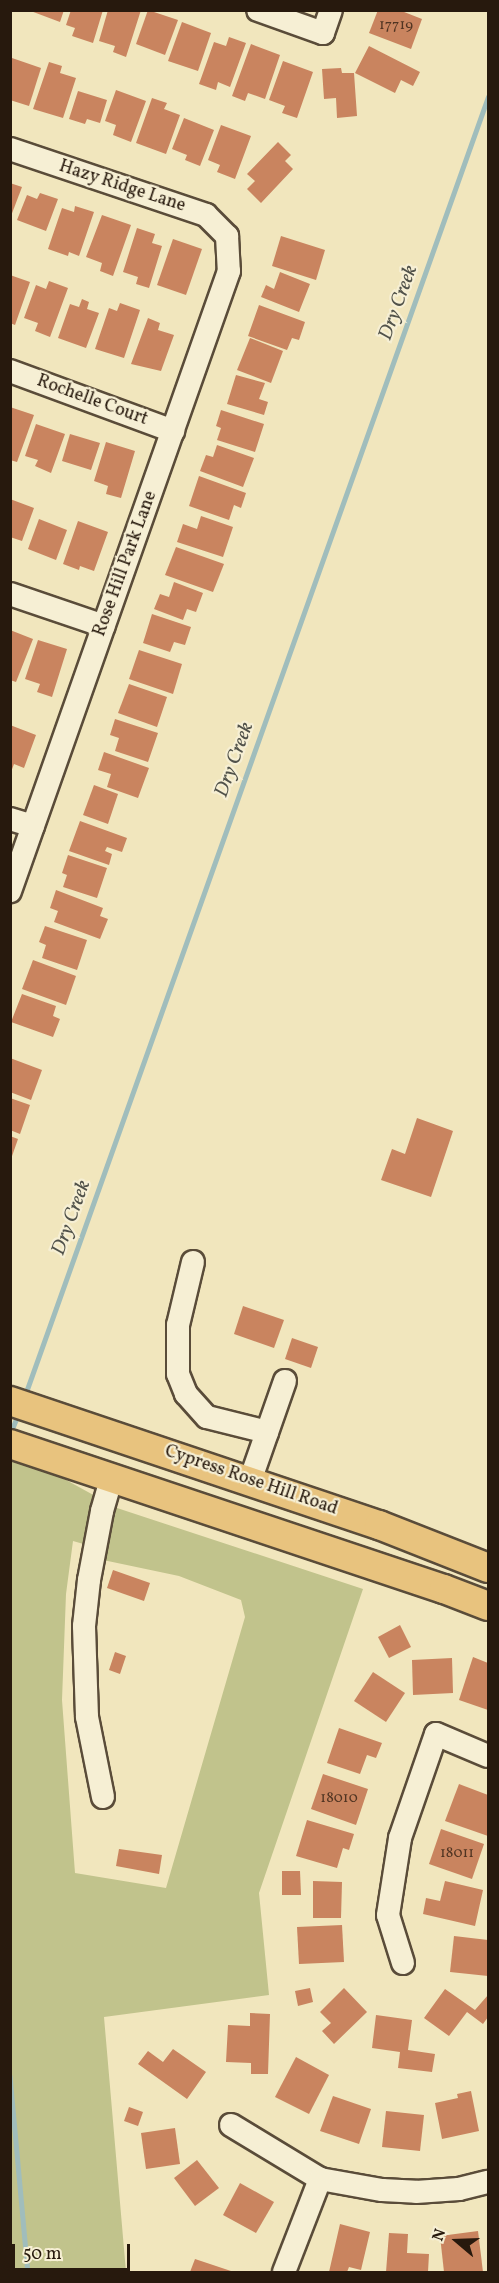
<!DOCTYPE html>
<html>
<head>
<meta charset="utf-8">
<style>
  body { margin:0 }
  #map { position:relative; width:499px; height:2283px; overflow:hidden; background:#f1e6bd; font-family:Vollkorn,serif }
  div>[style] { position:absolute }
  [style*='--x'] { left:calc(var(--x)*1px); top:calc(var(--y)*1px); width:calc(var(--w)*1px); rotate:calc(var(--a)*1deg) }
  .green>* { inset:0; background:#c1c38c }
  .stream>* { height:4.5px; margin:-2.25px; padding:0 2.25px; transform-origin:2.25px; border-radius:2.25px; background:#a0bdbc }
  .building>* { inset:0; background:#c9845f }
  .roads { filter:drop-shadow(2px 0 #5a4c39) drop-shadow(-2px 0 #5a4c39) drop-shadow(0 2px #5a4c39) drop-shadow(0 -2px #5a4c39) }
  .minor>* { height:22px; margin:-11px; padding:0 11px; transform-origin:11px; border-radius:11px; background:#f6efd4 }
  .major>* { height:28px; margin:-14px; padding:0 14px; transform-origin:14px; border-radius:14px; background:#e8c37e }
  span { translate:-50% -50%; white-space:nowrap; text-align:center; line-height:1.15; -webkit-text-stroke:4.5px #f6efd4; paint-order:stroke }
  .number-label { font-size:15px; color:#503422 }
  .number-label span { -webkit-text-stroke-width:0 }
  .street-label { font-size:18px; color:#27190d }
  .water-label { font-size:20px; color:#51524a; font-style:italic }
  .frame { position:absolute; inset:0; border:12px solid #27190d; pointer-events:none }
  .north { position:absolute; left:427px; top:2211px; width:60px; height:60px; -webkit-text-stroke:4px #f6efd4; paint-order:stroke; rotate:289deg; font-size:16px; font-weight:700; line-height:24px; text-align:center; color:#27190d }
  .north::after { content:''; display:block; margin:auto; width:21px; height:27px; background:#27190d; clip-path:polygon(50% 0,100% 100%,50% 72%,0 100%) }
  .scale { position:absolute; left:12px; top:2244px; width:118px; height:27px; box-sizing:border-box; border:3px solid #27190d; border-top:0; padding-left:8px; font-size:18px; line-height:21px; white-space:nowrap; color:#27190d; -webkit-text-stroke:4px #f6efd4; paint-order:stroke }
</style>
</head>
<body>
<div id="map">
  <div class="green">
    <i style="clip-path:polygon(evenodd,11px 1458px,48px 1470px,117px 1508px,363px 1589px,259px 1893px,269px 1995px,104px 2017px,126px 2272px,11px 2272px,11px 1458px,73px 1541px,101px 1549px,103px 1560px,179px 1576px,241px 1600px,245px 1617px,166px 1888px,75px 1873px,62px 1700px,66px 1594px,73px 1541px)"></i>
  </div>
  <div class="stream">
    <i style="--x:25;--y:1395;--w:1378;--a:-70.37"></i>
    <i style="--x:10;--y:1434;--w:22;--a:-68"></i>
    <i style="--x:10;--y:2076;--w:197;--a:84.8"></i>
  </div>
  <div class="building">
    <i style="clip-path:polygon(28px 10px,64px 10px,60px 22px)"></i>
    <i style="clip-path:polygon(71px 10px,103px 10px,93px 43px,72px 36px,75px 28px,66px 25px)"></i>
    <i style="clip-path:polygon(108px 10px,141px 10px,126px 57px,113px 52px,115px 46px,99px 41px)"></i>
    <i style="clip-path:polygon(148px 10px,178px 20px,165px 55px,136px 44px)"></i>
    <i style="clip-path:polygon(378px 10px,399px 10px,422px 19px,411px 49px,369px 33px)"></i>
    <i style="clip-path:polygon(182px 22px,211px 33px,198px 71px,168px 61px)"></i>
    <i style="clip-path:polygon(229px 37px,246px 43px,230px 87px,218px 82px,216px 90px,199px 84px,214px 42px,226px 46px)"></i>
    <i style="clip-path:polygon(251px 44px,280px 55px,265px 99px,248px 93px,245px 101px,232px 96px)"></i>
    <i style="clip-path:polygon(369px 46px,420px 72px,413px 86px,401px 80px,395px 93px,355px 73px)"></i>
    <i style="clip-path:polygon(12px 58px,41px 68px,29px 106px,10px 100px)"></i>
    <i style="clip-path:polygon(283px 61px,313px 72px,297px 118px,282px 113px,285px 106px,269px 100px)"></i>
    <i style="clip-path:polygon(49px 62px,62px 66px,60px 73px,76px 78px,63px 118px,33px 109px)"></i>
    <i style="clip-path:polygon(341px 68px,342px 73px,354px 73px,357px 116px,337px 118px,336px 98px,324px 99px,322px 69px)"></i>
    <i style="clip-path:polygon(116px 90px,146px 101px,131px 142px,113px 135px,116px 125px,105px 121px)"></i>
    <i style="clip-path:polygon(78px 91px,107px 100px,100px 123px,87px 119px,85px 124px,69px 119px)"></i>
    <i style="clip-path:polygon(152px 98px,167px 103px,164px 109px,180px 115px,166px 154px,136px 143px)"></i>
    <i style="clip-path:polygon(184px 118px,214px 130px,200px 166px,185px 160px,187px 155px,172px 149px)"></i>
    <i style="clip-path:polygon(221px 125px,251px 136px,235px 179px,217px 172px,220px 165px,208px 160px)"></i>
    <i style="clip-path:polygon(278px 142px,291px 155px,285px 161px,293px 169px,261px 203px,247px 189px,255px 181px,247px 174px)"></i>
    <i style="clip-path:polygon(10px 183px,22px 187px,11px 216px,10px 216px)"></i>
    <i style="clip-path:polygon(40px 193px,58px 199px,46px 231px,17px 220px,27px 195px,37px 199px)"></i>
    <i style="clip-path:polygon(75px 206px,94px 212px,79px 256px,69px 252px,68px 256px,48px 249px,62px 208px,74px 212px)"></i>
    <i style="clip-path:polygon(102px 215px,131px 225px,113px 276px,100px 271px,102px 263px,86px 257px)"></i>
    <i style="clip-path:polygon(137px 228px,155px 234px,152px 243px,162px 246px,149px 288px,136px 284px,138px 277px,123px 272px)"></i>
    <i style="clip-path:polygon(281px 236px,325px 250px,316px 280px,272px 266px)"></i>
    <i style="clip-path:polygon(173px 239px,202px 249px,186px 295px,157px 285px)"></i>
    <i style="clip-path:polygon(280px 272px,310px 284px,299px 312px,261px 297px,266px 285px,274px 289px)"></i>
    <i style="clip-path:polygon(10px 275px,30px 282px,15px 325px,10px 323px)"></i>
    <i style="clip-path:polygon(49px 281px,68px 288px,50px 337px,35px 331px,38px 323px,24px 318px,36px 285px,46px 289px)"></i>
    <i style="clip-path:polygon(82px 299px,89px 302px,87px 309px,99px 313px,86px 348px,58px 338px,70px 304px,79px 307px)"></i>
    <i style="clip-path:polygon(120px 303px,140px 310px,124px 358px,95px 349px,109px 308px,117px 311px)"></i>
    <i style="clip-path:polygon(259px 305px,305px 322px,299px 340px,292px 338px,287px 350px,248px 336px)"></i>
    <i style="clip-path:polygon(148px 318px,160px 323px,158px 330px,174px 335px,161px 371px,131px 364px)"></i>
    <i style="clip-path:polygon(250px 338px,283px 351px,271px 383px,237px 370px)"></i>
    <i style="clip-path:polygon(236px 375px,265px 383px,259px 399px,268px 402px,264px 415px,227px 404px)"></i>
    <i style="clip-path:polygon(10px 407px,34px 415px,17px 462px,10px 460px)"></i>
    <i style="clip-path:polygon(221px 410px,264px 424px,255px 452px,217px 440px,221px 428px,216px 426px)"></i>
    <i style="clip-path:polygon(36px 424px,65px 434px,51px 473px,35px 466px,38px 460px,25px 456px)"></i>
    <i style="clip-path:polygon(70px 434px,100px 443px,91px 470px,62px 461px)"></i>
    <i style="clip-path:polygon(106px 442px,135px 451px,121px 498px,106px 494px,108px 486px,94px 481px)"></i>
    <i style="clip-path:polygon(217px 445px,254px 458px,243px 487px,200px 471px,206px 455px,213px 457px)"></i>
    <i style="clip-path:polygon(199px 476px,246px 493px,241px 508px,234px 505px,229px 520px,189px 506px)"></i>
    <i style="clip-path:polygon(10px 499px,34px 508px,22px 541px,10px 537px)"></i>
    <i style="clip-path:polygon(201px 516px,233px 527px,223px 557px,177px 542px,183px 524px,197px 529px)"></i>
    <i style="clip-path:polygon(39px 519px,67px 530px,56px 560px,28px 549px)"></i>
    <i style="clip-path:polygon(78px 521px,108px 532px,94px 571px,80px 566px,79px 570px,63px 564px)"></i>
    <i style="clip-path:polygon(176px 547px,224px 564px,213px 592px,165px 575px)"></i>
    <i style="clip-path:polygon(174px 582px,203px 593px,196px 612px,187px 609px,183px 620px,154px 609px,160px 594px,169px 597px)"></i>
    <i style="clip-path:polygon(152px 614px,191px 627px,185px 645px,174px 642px,170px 652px,143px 643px)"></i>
    <i style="clip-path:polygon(10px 630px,33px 639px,16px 682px,10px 680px)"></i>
    <i style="clip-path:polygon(38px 640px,67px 649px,52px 697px,37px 692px,40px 684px,25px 679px)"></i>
    <i style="clip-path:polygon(139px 650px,182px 664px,173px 694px,129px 679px)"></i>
    <i style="clip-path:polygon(129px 684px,167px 697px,157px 727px,118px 713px)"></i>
    <i style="clip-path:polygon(115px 719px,158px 733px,148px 762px,115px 751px,119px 738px,110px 735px)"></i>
    <i style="clip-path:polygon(10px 725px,36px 735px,24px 768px,14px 764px,11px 772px)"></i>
    <i style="clip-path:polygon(104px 752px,149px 768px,138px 798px,107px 787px,111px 774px,98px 770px)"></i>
    <i style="clip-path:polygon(94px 785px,118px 794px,108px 824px,83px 815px)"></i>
    <i style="clip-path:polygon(80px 821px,127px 838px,122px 852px,107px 847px,105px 851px,112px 854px,109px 865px,69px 851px)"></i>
    <i style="clip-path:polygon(68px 855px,107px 868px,97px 898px,63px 887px,67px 875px,62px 873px)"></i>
    <i style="clip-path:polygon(56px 890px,103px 908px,100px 916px,108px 919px,100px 939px,54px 922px,58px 911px,50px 908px)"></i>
    <i style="clip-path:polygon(45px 926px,87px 940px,77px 970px,42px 958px,46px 945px,39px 942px)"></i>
    <i style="clip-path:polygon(33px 960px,76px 976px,66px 1005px,22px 989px)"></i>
    <i style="clip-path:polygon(22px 994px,56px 1006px,53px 1016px,60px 1019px,53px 1037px,11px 1022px)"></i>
    <i style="clip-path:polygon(10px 1058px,42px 1070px,31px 1100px,10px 1092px)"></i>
    <i style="clip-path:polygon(10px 1098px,30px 1105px,20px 1134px,10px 1130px)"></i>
    <i style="clip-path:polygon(417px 1118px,453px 1131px,431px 1197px,381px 1180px,392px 1149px,405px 1154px)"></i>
    <i style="clip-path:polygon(10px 1136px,18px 1139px,11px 1159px,10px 1159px)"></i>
    <i style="clip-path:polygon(243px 1306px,284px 1320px,274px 1348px,234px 1334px)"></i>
    <i style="clip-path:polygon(292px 1338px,318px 1347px,311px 1368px,285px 1359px)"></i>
    <i style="clip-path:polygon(113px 1570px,150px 1583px,144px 1601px,107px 1588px)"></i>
    <i style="clip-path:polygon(400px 1625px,411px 1647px,389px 1658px,378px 1637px)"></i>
    <i style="clip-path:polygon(115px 1652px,126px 1656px,120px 1674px,109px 1670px)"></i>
    <i style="clip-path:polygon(473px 1657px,488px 1663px,488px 1710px,459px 1700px)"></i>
    <i style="clip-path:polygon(452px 1658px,453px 1693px,413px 1695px,412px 1660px)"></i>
    <i style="clip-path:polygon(373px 1672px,405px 1693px,386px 1722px,354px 1701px)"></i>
    <i style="clip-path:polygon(339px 1728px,382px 1743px,376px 1758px,367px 1755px,360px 1774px,327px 1763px)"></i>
    <i style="clip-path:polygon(323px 1774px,368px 1789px,356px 1825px,311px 1809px)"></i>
    <i style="clip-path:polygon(459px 1784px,488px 1795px,488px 1836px,445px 1821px)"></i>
    <i style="clip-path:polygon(307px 1820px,354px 1834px,349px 1850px,343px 1848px,337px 1868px,296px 1856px)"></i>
    <i style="clip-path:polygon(441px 1829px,484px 1844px,472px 1879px,429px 1864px)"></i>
    <i style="clip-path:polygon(119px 1849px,162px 1855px,159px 1874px,116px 1866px)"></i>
    <i style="clip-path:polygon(282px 1871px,300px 1871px,301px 1895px,282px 1895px)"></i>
    <i style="clip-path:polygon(313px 1881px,342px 1882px,341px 1918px,313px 1918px)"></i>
    <i style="clip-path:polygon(445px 1881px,483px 1890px,475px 1926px,423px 1914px,426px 1898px,440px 1901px)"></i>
    <i style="clip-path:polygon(342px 1925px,344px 1962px,299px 1964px,297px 1927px)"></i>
    <i style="clip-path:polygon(454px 1936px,488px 1940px,488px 1976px,450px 1972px)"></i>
    <i style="clip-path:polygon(310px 1988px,313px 2002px,298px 2006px,295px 1991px)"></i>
    <i style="clip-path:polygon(344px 1988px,367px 2012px,334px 2044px,322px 2031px,331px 2023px,320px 2012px)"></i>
    <i style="clip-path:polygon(445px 1989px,475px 2010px,488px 1995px,488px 2017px,483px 2024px,467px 2012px,449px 2036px,424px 2018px)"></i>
    <i style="clip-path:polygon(250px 2013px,270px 2014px,268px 2074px,251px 2074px,251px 2063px,226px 2062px,228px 2025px,250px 2026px)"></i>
    <i style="clip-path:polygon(376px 2015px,412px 2020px,408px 2050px,435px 2054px,432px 2072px,398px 2068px,400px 2052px,372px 2048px)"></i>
    <i style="clip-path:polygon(173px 2049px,206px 2072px,187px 2099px,138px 2064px,148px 2051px,163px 2062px)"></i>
    <i style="clip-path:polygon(296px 2057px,329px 2075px,309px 2114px,275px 2097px)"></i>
    <i style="clip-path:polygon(471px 2091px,479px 2131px,442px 2139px,435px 2103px,458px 2098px,457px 2094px)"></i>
    <i style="clip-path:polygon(333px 2096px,371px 2109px,359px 2144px,320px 2131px)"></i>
    <i style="clip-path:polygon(129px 2107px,143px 2112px,138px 2126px,124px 2121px)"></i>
    <i style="clip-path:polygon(386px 2111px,424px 2115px,420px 2151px,382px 2147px)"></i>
    <i style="clip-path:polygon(175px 2128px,180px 2164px,146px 2169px,141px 2133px)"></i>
    <i style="clip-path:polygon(197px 2160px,219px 2188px,195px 2206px,174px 2178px)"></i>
    <i style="clip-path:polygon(240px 2183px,274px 2202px,256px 2233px,223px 2215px)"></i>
    <i style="clip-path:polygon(340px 2224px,370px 2232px,361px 2270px,349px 2267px,347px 2272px,329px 2272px)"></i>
    <i style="clip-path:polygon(478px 2231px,483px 2272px,444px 2272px,440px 2236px)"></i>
    <i style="clip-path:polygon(389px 2233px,408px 2234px,407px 2253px,429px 2254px,428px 2272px,386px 2272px)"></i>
    <i style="clip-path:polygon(195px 2259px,234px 2272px,190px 2272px)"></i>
  </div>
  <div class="roads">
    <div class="minor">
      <i style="--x:258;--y:10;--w:69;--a:19.5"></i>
      <i style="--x:323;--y:33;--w:24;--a:-71"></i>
      <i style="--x:10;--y:149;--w:207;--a:18.6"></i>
      <i style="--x:206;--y:215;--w:30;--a:45"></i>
      <i style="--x:227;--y:236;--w:35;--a:87"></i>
      <i style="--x:229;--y:271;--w:658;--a:109.45"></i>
      <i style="--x:10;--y:371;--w:174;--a:20.2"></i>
      <i style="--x:10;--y:594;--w:99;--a:18.8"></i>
      <i style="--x:10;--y:819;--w:24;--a:17"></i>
      <i style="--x:193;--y:1262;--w:65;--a:103.4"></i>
      <i style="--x:178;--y:1325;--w:49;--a:90"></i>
      <i style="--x:178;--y:1374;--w:22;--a:68"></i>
      <i style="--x:186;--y:1394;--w:31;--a:48"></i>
      <i style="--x:207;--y:1417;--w:62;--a:14"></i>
      <i style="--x:250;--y:1481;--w:106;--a:-70.7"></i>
      <i style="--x:103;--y:1797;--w:82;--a:-101.3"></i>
      <i style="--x:87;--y:1717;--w:91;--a:-91.9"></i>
      <i style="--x:84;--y:1626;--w:46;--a:-83.8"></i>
      <i style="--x:89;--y:1580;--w:70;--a:-79.3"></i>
      <i style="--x:102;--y:1511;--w:35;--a:-74"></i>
      <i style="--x:403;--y:1963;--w:50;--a:-107.4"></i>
      <i style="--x:388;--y:1915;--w:78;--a:-81.1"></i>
      <i style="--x:400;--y:1838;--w:110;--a:-70.9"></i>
      <i style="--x:436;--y:1734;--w:56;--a:22.9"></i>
      <i style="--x:231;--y:2125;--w:104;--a:31.2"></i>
      <i style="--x:320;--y:2179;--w:63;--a:10.1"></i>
      <i style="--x:382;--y:2190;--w:34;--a:3"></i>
      <i style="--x:416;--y:2192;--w:43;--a:-4"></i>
      <i style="--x:459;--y:2189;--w:30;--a:-14"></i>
      <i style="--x:284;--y:2272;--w:100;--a:-68.8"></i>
    </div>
    <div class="major">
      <i style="--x:10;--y:1401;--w:389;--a:18.6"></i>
      <i style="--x:379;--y:1525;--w:117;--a:21.5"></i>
      <i style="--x:10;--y:1444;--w:458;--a:18.5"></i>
      <i style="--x:444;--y:1589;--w:47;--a:21.1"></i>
    </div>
  </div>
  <div class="number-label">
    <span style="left:396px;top:26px">17719</span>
    <span style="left:339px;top:1799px">18010</span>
    <span style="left:457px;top:1854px">18011</span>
  </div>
  <div class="street-label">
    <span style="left:122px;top:187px;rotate:18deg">Hazy Ridge Lane</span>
    <span style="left:92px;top:401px;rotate:20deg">Rochelle Court</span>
    <span style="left:126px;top:564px;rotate:-70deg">Rose Hill Park Lane</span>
    <span style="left:251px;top:1481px;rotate:19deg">Cypress Rose Hill Road</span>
  </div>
  <div class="water-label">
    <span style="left:399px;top:303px;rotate:-70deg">Dry Creek</span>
    <span style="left:235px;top:760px;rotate:-70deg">Dry Creek</span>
    <span style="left:72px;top:1218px;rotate:-70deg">Dry Creek</span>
  </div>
  <div class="frame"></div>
  <div class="north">N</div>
  <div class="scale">50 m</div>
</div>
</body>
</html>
